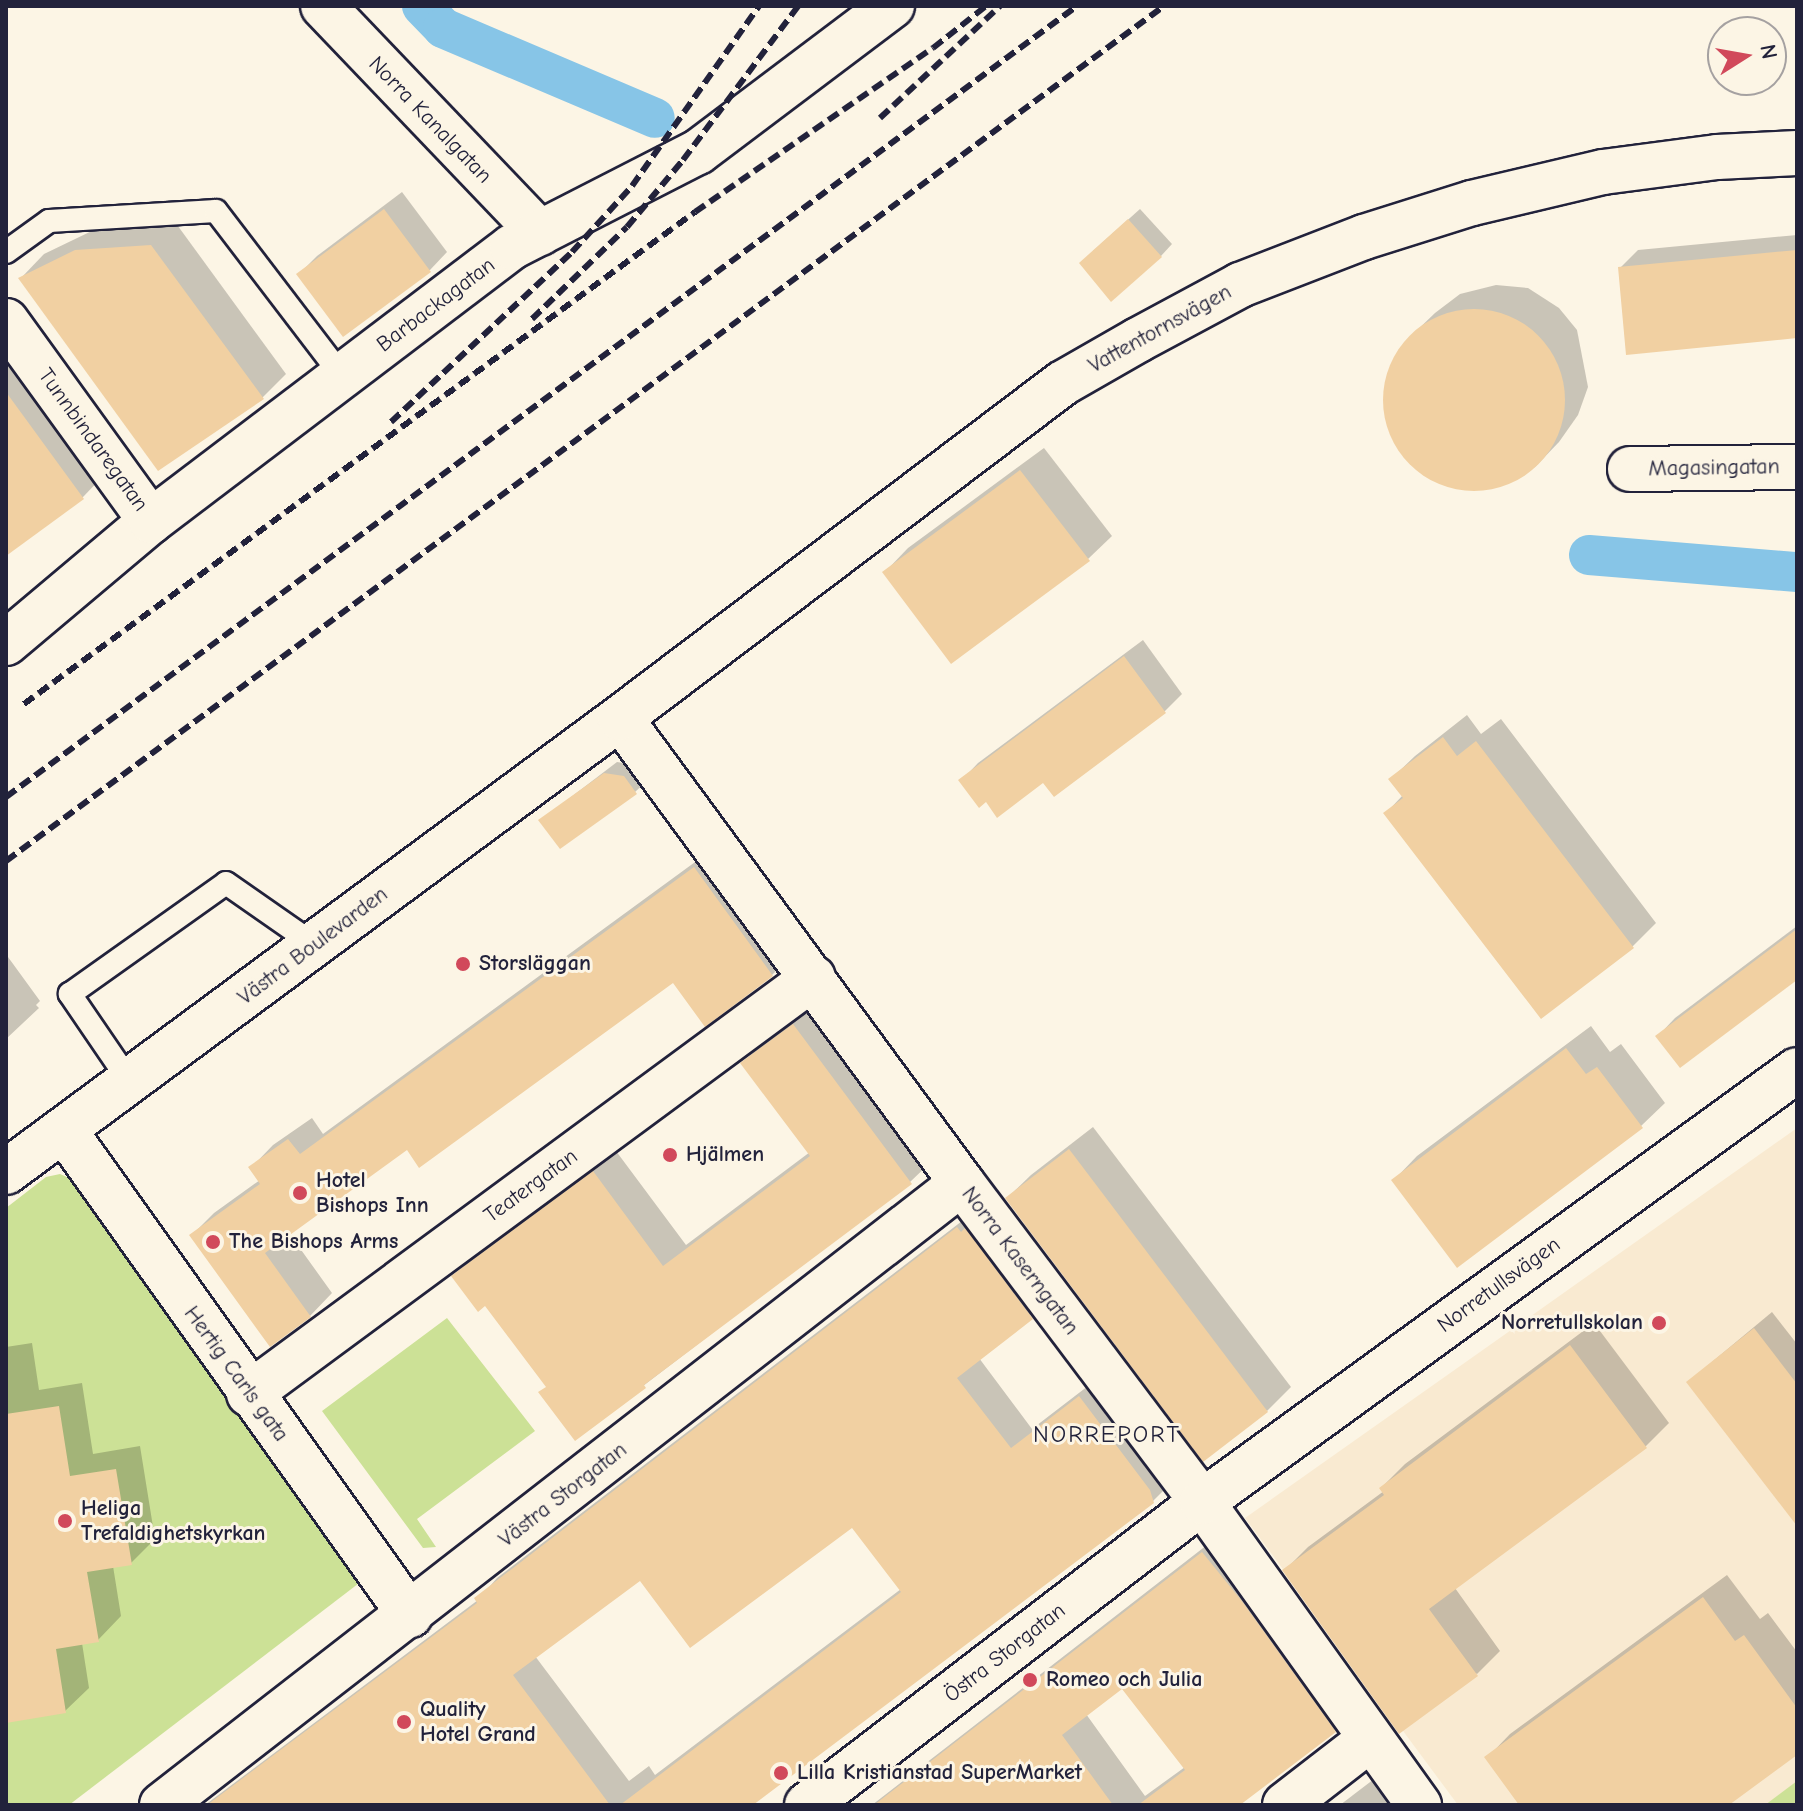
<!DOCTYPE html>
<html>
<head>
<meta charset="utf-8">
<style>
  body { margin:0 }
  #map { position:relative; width:1803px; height:1811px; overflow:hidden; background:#fcf5e5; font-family:"Comic Neue",sans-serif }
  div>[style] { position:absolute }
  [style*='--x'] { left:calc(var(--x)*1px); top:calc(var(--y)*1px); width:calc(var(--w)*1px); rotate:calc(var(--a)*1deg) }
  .built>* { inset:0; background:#f9ead1 }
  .green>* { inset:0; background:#cce196 }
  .shadow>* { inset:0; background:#0003 }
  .canal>* { height:40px; margin:-20px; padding:0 20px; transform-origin:20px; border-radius:20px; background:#87c5e7 }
  .building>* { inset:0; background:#f1d0a2 }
  .round { border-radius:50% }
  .roads { filter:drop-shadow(2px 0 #22223b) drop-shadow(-2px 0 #22223b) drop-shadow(0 2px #22223b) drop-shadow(0 -2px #22223b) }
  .service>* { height:22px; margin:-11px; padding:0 11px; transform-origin:11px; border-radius:11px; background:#fcf5e5 }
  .minor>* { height:44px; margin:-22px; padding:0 22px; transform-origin:22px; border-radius:22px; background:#fcf5e5 }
  .tertiary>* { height:44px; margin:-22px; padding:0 22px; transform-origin:22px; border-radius:22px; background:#fcf5e5 }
  .rail>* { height:6px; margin-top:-3px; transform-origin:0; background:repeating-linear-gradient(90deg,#22223b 0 12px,transparent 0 18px) }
  .dots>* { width:22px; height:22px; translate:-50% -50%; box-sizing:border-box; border:4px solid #fcf5e5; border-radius:50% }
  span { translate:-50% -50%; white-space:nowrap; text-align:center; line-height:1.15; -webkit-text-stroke:6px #fcf5e5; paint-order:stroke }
  .street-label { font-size:22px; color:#22223b }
  .poi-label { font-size:22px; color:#22223b; font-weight:700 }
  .left { translate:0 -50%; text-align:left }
  .right { translate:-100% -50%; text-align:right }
  .neighbourhood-label { font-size:24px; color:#22223b; letter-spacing:2px }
  .frame { position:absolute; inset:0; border:8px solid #22223b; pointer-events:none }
  .north { position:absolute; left:1707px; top:16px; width:80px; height:80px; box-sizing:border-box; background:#fcf5e5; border:2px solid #a5a1a1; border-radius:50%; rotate:79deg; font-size:22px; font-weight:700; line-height:32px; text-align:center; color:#22223b }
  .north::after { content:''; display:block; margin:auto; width:28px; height:36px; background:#d1495b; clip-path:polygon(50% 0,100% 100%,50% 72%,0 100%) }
</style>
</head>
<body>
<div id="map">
  <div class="built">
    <i style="clip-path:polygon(1797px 1128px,1797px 1786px,1772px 1805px,1458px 1805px,1245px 1518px)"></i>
  </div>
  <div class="green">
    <i style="clip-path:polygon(60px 1174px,78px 1182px,367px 1577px,69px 1805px,6px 1805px,6px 1208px,46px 1177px)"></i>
    <i style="clip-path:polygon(447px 1318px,535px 1431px,417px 1519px,436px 1547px,423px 1548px,322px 1411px)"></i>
    <i style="clip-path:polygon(1797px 1781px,1797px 1805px,1765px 1805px)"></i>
  </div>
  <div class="shadow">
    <i style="clip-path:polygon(402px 192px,447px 252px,430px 270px,299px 274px,317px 256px)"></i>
    <i style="clip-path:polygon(1140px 209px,1172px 244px,1161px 256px,1093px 251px)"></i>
    <i style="clip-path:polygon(175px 222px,286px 374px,262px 398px,21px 278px,44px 254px,100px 227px)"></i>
    <i style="clip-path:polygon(1797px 235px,1797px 336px,1620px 268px,1638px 250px)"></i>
    <i style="clip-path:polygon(1496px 285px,1528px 288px,1559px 308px,1577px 330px,1588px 387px,1578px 415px,1559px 442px,1535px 467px,1512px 481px,1481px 489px,1451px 486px,1421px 472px,1404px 454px,1388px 425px,1385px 391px,1393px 362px,1410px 337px,1435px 313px,1460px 294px)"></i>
    <i style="clip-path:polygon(6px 336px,106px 473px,83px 497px,6px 553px)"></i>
    <i style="clip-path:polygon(1044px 448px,1112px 536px,1088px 559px,885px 572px,908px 548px)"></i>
    <i style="clip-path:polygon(1143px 640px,1182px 694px,1165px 711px,1044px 780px,987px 800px,961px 781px,978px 763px)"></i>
    <i style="clip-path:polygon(1467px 715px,1481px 734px,1501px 719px,1656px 923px,1633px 946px,1541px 1017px,1386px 813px,1403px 795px,1391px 779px,1415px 756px)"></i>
    <i style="clip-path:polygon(617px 762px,636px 765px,647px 781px,635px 792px,541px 820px)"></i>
    <i style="clip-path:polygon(717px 846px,794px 953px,772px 975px,673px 981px,408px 1148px,289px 1233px,332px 1293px,310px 1316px,192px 1235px,214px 1213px,260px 1180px,251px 1168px,273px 1145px,312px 1118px,323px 1134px)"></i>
    <i style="clip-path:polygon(1797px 926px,1797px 977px,1658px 1036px,1675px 1018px)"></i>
    <i style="clip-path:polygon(8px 957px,40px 1001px,36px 1005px,39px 1008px,6px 1039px)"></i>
    <i style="clip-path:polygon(815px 1004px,932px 1161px,910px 1182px,575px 1438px,547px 1386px,485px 1303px,454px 1276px,476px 1254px,616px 1151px,686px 1245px,810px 1152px,743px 1063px,765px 1041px)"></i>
    <i style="clip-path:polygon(1591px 1026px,1610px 1052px,1621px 1044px,1665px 1103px,1641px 1126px,1394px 1180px,1417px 1156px)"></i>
    <i style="clip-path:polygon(1093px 1127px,1291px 1387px,1267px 1411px,1007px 1198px,1031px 1175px)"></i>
    <i style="clip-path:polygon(evenodd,979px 1208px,1052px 1296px,979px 1358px,1032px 1429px,1101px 1376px,1174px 1480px,1152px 1502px,750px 1805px,205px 1805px,478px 1600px,497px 1578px,979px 1208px,853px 1525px,901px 1589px,655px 1775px,649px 1766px,629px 1781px,535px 1656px,640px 1578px,853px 1525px)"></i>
    <i style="clip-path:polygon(1772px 1312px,1797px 1344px,1797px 1522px,1688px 1382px)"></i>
    <i style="clip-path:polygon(1594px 1323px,1669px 1423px,1646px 1446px,1455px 1588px,1500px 1651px,1477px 1674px,1284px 1571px,1308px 1547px,1384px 1491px,1381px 1488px,1405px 1464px)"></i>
    <i style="clip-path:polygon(32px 1343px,39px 1390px,82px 1383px,93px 1454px,140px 1446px,155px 1539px,131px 1563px,113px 1566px,121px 1616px,98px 1640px,82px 1643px,89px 1688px,65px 1711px,6px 1721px,6px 1347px)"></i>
    <i style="clip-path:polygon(evenodd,1225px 1531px,1357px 1707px,1334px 1730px,1237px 1805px,872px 1805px,1225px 1531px,1122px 1687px,1185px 1767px,1145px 1796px,1086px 1714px,1122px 1687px)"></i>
    <i style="clip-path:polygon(1727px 1575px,1760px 1619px,1768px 1613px,1797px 1652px,1797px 1753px,1726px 1805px,1521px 1805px,1487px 1758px,1510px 1734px)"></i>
    <i style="clip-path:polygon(1395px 1763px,1428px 1805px,1340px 1805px)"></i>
  </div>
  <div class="canal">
    <i style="--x:422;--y:6;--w:30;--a:46"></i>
    <i style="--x:443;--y:28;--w:230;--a:23"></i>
    <i style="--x:1589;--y:555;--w:209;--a:4.7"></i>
  </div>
  <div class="building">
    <i style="clip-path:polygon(384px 209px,431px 272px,343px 337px,296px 274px)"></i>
    <i style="clip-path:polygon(1128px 219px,1162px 257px,1111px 302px,1079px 263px)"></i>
    <i style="clip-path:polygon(151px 245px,264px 399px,158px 471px,18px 278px,75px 250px)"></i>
    <i style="clip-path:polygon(1797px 250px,1797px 338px,1626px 355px,1618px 267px)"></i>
    <i class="round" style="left:1383px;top:309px;width:182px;height:182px"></i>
    <i style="clip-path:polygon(6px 392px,84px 499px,6px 556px)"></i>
    <i style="clip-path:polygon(1020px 470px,1090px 561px,951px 664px,882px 572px)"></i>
    <i style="clip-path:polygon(1124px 656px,1166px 713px,1054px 797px,1043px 783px,997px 818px,986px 802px,979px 808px,958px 780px)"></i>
    <i style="clip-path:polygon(1443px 737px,1457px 756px,1476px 741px,1634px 948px,1541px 1019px,1383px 813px,1403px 798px,1388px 779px)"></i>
    <i style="clip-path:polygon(604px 773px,624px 776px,637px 794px,560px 849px,538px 820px)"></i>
    <i style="clip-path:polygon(694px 867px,773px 976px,705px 1027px,673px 983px,419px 1168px,407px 1150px,265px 1253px,311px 1317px,270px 1347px,189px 1235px,260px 1184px,248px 1167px,288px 1139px,300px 1154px)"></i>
    <i style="clip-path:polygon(1797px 929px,1797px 980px,1680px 1068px,1655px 1036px)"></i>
    <i style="clip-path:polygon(793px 1024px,912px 1184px,644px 1385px,646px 1388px,575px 1441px,538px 1392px,546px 1387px,485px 1306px,478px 1312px,451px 1276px,593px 1171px,663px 1266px,810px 1156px,740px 1063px)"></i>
    <i style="clip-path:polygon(1566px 1048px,1586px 1074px,1597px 1067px,1643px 1128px,1457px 1268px,1391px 1180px)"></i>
    <i style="clip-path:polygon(1069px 1149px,1268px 1412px,1203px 1462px,1005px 1198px)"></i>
    <i style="clip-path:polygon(957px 1227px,961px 1232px,965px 1228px,1033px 1319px,957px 1378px,1011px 1448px,1079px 1396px,1150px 1490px,1154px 1503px,753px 1805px,620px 1805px,901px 1592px,852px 1528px,690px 1648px,640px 1581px,513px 1675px,610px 1805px,207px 1805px,477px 1603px,474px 1598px)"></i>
    <i style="clip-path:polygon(1754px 1328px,1797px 1384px,1797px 1526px,1686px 1382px)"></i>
    <i style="clip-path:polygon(1570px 1345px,1647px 1448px,1429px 1609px,1478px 1676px,1399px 1734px,1282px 1570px,1384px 1495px,1379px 1488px)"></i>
    <i style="clip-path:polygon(59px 1406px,70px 1476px,116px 1469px,132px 1565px,87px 1572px,99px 1642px,56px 1649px,66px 1713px,6px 1723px,6px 1414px)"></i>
    <i style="clip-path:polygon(1202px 1552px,1241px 1600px,1336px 1732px,1240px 1805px,1138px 1805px,1185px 1770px,1122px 1689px,1062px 1735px,1113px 1805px,874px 1805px)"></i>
    <i style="clip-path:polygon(1703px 1597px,1735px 1641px,1744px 1635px,1797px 1708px,1797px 1755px,1729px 1805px,1519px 1805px,1484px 1757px)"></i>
  </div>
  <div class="roads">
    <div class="service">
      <i style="--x:6;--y:252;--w:53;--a:-35.8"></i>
      <i style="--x:49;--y:221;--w:167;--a:-3.4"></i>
      <i style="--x:216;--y:211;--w:208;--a:52.6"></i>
      <i style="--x:130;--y:1082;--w:107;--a:-124.3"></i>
      <i style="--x:70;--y:994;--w:191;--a:-35.4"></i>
      <i style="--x:226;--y:883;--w:108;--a:34.9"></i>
    </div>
    <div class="minor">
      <i style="--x:323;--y:6;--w:314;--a:46.3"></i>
      <i style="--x:6;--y:321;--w:247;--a:54.1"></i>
      <i style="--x:1630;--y:469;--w:167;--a:-0.7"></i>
      <i style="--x:6;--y:643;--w:189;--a:-40.1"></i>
      <i style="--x:151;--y:521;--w:453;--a:-37.2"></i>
      <i style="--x:512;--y:247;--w:209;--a:-27.1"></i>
      <i style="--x:698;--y:152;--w:243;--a:-37"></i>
      <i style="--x:620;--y:718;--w:577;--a:53.67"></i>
      <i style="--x:962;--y:1183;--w:399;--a:53"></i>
      <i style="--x:1202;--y:1502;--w:373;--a:54.4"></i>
      <i style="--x:64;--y:1130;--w:596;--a:54.5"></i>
      <i style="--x:249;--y:1394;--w:701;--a:-36.41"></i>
      <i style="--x:162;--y:1805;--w:1013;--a:-37.87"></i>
      <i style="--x:1285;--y:1805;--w:108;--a:-37.8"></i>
    </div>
    <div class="tertiary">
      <i style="--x:6;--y:1172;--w:764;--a:-36.48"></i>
      <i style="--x:620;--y:718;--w:555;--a:-37.1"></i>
      <i style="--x:1063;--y:383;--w:86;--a:-29.8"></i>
      <i style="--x:1138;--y:340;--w:116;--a:-28.3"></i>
      <i style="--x:1240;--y:285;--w:133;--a:-21.2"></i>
      <i style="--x:1364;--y:237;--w:113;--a:-17.5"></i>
      <i style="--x:1472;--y:203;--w:135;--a:-13.3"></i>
      <i style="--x:1603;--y:172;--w:115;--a:-7.5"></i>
      <i style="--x:1717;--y:157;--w:80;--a:-2.9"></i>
      <i style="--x:807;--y:1805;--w:498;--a:-37.5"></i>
      <i style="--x:1202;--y:1502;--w:735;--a:-35.98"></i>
    </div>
  </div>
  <div class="rail">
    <i style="--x:880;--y:118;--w:164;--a:-43"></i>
    <i style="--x:532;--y:319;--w:132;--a:-44.1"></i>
    <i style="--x:627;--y:227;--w:87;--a:-50.1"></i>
    <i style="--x:683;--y:160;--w:192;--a:-53.2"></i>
    <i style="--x:391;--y:422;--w:248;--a:-43.2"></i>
    <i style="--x:572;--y:252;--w:89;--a:-47.7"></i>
    <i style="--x:632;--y:186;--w:220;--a:-54.8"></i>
    <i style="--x:24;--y:704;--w:832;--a:-36.25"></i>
    <i style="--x:695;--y:212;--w:289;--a:-34.6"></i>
    <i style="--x:933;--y:48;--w:68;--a:-38.4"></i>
    <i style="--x:6;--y:797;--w:1331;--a:-36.45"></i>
    <i style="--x:6;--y:861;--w:1439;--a:-36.44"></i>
  </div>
  <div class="dots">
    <i style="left:463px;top:964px;background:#d1495b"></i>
    <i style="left:670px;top:1155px;background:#d1495b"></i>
    <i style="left:300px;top:1193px;background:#d1495b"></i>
    <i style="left:213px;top:1242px;background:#d1495b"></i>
    <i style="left:1659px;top:1323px;background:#d1495b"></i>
    <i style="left:65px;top:1521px;background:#d1495b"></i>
    <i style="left:1030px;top:1680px;background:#d1495b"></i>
    <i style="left:404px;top:1722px;background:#d1495b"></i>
    <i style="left:781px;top:1773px;background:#d1495b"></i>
  </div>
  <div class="street-label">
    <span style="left:430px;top:120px;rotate:46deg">Norra Kanalgatan</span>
    <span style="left:436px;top:305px;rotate:-37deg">Barbackagatan</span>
    <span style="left:1160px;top:329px;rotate:-29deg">Vattentornsvägen</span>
    <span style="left:93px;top:440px;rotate:54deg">Tunnbindaregatan</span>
    <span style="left:1714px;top:468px;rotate:-1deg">Magasingatan</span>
    <span style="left:313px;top:946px;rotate:-37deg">Västra Boulevarden</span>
    <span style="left:531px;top:1186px;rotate:-36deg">Teatergatan</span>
    <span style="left:1020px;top:1261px;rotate:53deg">Norra Kaserngatan</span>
    <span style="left:1499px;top:1285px;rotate:-36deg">Norretullsvägen</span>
    <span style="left:236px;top:1374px;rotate:54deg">Hertig Carls gata</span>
    <span style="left:563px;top:1495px;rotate:-38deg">Västra Storgatan</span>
    <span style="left:1005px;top:1653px;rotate:-38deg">Östra Storgatan</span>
  </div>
  <div class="poi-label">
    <span class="left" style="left:479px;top:964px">Storsläggan</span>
    <span class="left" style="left:686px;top:1155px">Hjälmen</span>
    <span class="left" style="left:316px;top:1193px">Hotel<br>Bishops Inn</span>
    <span class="left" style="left:229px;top:1242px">The Bishops Arms</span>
    <span class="right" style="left:1643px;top:1323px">Norretullskolan</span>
    <span class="left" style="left:81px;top:1521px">Heliga<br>Trefaldighetskyrkan</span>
    <span class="left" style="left:1046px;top:1680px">Romeo och Julia</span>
    <span class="left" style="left:420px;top:1722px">Quality<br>Hotel Grand</span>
    <span class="left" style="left:797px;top:1773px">Lilla Kristianstad SuperMarket</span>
  </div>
  <div class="neighbourhood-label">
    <span style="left:1107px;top:1435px">NORREPORT</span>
  </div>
  <div class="frame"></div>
  <div class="north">N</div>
</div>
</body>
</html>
